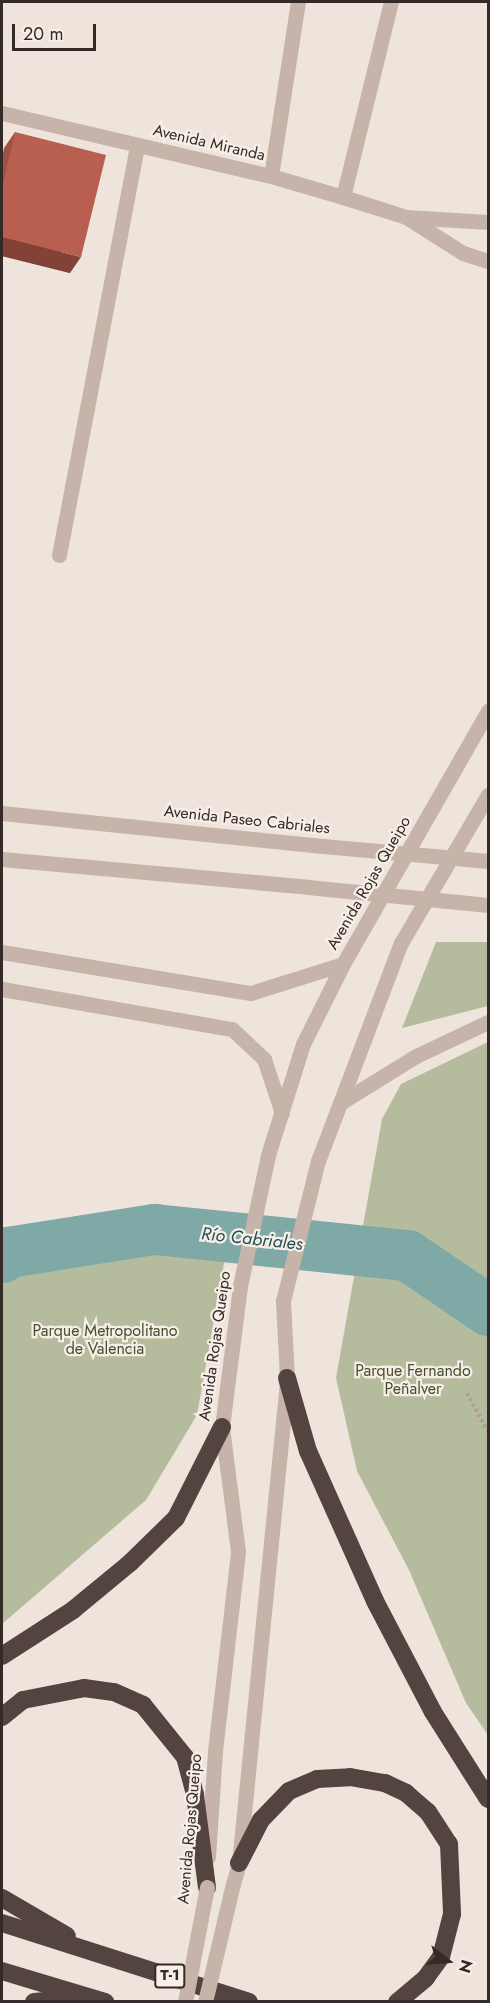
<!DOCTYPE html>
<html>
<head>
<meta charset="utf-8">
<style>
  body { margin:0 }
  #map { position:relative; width:490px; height:2003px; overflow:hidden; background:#efe4dc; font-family:Jost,sans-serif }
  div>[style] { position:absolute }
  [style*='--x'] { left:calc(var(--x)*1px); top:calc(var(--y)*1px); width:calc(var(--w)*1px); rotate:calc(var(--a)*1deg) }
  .green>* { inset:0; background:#b5bc9d }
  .river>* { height:51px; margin:-25.5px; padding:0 25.5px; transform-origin:25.5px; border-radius:25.5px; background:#7ea9a6 }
  .path>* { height:4px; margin-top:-2px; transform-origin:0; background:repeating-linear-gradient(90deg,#b19d93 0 3px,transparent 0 6px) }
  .minor>* { height:15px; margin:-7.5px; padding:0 7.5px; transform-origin:7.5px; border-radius:7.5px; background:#c6b3a9 }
  .highway>* { height:18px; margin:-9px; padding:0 9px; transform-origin:9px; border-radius:9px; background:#544440 }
  .minor-bridge>* { height:15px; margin:-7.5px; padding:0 7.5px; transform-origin:7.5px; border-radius:7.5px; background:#c6b3a9 }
  .wall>* { inset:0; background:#9f5245 }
  .shaded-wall>* { inset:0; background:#824238 }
  .building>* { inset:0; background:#b95f50 }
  span { translate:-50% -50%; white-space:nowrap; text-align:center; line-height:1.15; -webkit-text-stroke:4.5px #f7eee7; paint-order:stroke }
  .shield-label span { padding:2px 4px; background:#f7eee7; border:2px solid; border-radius:4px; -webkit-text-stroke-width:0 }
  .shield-label { font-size:15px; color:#342b28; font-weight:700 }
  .street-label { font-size:16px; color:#342b28 }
  .park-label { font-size:16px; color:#464f2e }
  .water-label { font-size:18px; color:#22504f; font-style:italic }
  .frame { position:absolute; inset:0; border:3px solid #342b28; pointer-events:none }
  .north { position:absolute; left:418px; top:1931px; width:60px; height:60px; -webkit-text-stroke:4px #f7eee7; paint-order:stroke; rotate:107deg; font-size:16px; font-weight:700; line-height:24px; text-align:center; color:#342b28 }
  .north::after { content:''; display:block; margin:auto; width:21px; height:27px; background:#342b28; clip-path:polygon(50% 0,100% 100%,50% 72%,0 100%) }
  .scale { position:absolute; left:12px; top:24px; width:84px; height:27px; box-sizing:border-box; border:3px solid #342b28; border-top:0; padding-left:8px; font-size:18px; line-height:21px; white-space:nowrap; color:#342b28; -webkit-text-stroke:4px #f7eee7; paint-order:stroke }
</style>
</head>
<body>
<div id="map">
  <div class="green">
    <i style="clip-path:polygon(436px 942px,488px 942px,488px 1006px,402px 1028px)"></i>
    <i style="clip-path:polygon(488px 1042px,488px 1735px,466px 1703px,409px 1570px,357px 1471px,336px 1378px,382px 1119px,401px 1084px)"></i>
    <i style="clip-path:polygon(187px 1227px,230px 1230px,197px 1415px,146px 1500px,2px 1624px,2px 1265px,23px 1242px)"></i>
  </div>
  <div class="river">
    <i style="--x:2;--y:1257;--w:8;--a:-40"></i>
    <i style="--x:8;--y:1252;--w:148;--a:-9"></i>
    <i style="--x:154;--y:1229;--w:254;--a:5.9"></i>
    <i style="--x:407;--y:1255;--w:98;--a:34.2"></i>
  </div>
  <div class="path">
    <i style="--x:467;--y:1393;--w:44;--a:61.7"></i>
  </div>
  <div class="minor">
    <i style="--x:2;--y:113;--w:276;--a:13.2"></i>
    <i style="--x:271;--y:176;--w:75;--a:16.3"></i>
    <i style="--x:343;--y:197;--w:66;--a:17.6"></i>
    <i style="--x:406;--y:217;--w:67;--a:32.3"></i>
    <i style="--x:463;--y:253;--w:26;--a:18"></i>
    <i style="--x:271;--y:176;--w:176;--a:-81.2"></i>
    <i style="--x:343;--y:197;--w:201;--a:-76.2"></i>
    <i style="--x:406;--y:217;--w:82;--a:3.5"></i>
    <i style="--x:59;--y:555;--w:417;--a:-79.2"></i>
    <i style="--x:2;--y:813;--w:312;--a:5.9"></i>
    <i style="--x:2;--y:859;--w:307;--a:5.2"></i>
    <i style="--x:2;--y:952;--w:252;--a:9.4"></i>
    <i style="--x:251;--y:993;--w:96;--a:-17.5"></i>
    <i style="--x:2;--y:989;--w:233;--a:9.9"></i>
    <i style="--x:232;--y:1029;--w:44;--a:43.2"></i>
    <i style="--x:264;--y:1059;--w:57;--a:71.6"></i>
    <i style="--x:340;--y:1103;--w:89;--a:-31.7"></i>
    <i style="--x:416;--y:1056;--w:80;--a:-25.3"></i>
    <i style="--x:208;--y:1857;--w:106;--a:-86.2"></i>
    <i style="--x:215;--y:1751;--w:201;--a:-83.4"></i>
    <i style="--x:238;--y:1551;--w:125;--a:-97.4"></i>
    <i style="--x:222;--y:1427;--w:142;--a:-82.7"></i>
    <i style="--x:240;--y:1286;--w:134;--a:-77.9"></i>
    <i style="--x:268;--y:1155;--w:116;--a:-72.5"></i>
    <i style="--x:303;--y:1044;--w:89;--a:-63.4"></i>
    <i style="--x:343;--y:964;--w:292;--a:-60.2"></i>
    <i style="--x:233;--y:1884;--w:22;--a:-74"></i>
    <i style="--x:239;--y:1863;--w:487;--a:-84.3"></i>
    <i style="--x:287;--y:1378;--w:77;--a:-93"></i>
    <i style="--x:283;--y:1301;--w:144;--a:-76"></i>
    <i style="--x:318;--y:1161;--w:233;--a:-69.2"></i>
    <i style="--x:401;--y:943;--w:172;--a:-59.6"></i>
  </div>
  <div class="highway">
    <i style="--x:287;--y:1378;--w:76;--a:74"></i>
    <i style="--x:308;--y:1451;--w:164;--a:65.9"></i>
    <i style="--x:375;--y:1601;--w:125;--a:62.4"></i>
    <i style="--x:433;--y:1712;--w:103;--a:57.7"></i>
    <i style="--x:2;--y:1656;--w:85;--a:-32.9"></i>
    <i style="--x:73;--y:1610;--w:74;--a:-39.5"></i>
    <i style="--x:130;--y:1563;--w:64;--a:-44.4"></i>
    <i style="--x:176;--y:1518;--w:102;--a:-63.2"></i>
    <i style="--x:2;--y:1717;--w:27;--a:-39"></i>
    <i style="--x:23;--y:1700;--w:62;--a:-11.1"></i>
    <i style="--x:84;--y:1688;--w:30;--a:8"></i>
    <i style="--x:114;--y:1692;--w:32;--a:24"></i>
    <i style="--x:143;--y:1705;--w:67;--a:51.1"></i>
    <i style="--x:185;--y:1757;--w:39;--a:75"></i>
    <i style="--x:195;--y:1795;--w:93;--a:82.6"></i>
    <i style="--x:239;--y:1863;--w:48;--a:-62.9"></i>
    <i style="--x:261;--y:1820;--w:40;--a:-46"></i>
    <i style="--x:289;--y:1791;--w:30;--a:-23"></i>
    <i style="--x:317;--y:1779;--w:33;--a:-3"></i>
    <i style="--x:350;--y:1777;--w:36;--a:10"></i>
    <i style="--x:385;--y:1783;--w:23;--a:25"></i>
    <i style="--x:406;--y:1793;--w:29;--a:41"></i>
    <i style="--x:428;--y:1812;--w:38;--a:57"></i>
    <i style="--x:449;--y:1844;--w:70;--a:87.5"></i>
    <i style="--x:452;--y:1914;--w:44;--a:104.3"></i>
    <i style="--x:441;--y:1957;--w:26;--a:126"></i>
    <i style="--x:426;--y:1978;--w:38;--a:140"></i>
    <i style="--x:2;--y:1898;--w:75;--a:30.3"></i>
    <i style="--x:2;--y:1923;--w:259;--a:17.7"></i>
    <i style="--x:2;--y:1971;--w:108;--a:16.8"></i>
    <i style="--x:34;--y:2002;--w:46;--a:-5"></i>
  </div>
  <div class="minor-bridge">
    <i style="--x:312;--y:845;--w:177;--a:5.2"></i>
    <i style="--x:308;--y:887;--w:181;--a:5.7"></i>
    <i style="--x:185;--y:2002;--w:117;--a:-79.2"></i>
    <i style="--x:205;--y:2002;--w:121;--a:-76.7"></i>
  </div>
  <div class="wall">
    <i style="clip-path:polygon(15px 132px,70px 273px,2px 256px,2px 159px,4px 148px)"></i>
  </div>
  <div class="shaded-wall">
    <i style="clip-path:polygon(2px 237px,81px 257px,70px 273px,2px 256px)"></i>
  </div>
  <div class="building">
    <i style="clip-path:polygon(15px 132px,106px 155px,81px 257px,2px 237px,2px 188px)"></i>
  </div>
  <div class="shield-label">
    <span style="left:170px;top:1976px">T-1</span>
  </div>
  <div class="street-label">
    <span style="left:209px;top:143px;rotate:13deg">Avenida Miranda</span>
    <span style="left:247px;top:820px;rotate:6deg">Avenida Paseo Cabriales</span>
    <span style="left:369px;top:883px;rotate:-60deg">Avenida Rojas Queipo</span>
    <span style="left:215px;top:1346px;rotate:-82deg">Avenida Rojas Queipo</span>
    <span style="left:190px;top:1829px;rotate:-85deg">Avenida Rojas Queipo</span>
  </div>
  <div class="park-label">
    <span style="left:105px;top:1340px">Parque Metropolitano<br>de Valencia</span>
    <span style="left:413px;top:1380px">Parque Fernando<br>Peñalver</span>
  </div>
  <div class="water-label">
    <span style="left:252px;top:1239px;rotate:6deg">Río Cabriales</span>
  </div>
  <div class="frame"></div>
  <div class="north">N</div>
  <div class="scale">20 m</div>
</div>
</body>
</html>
